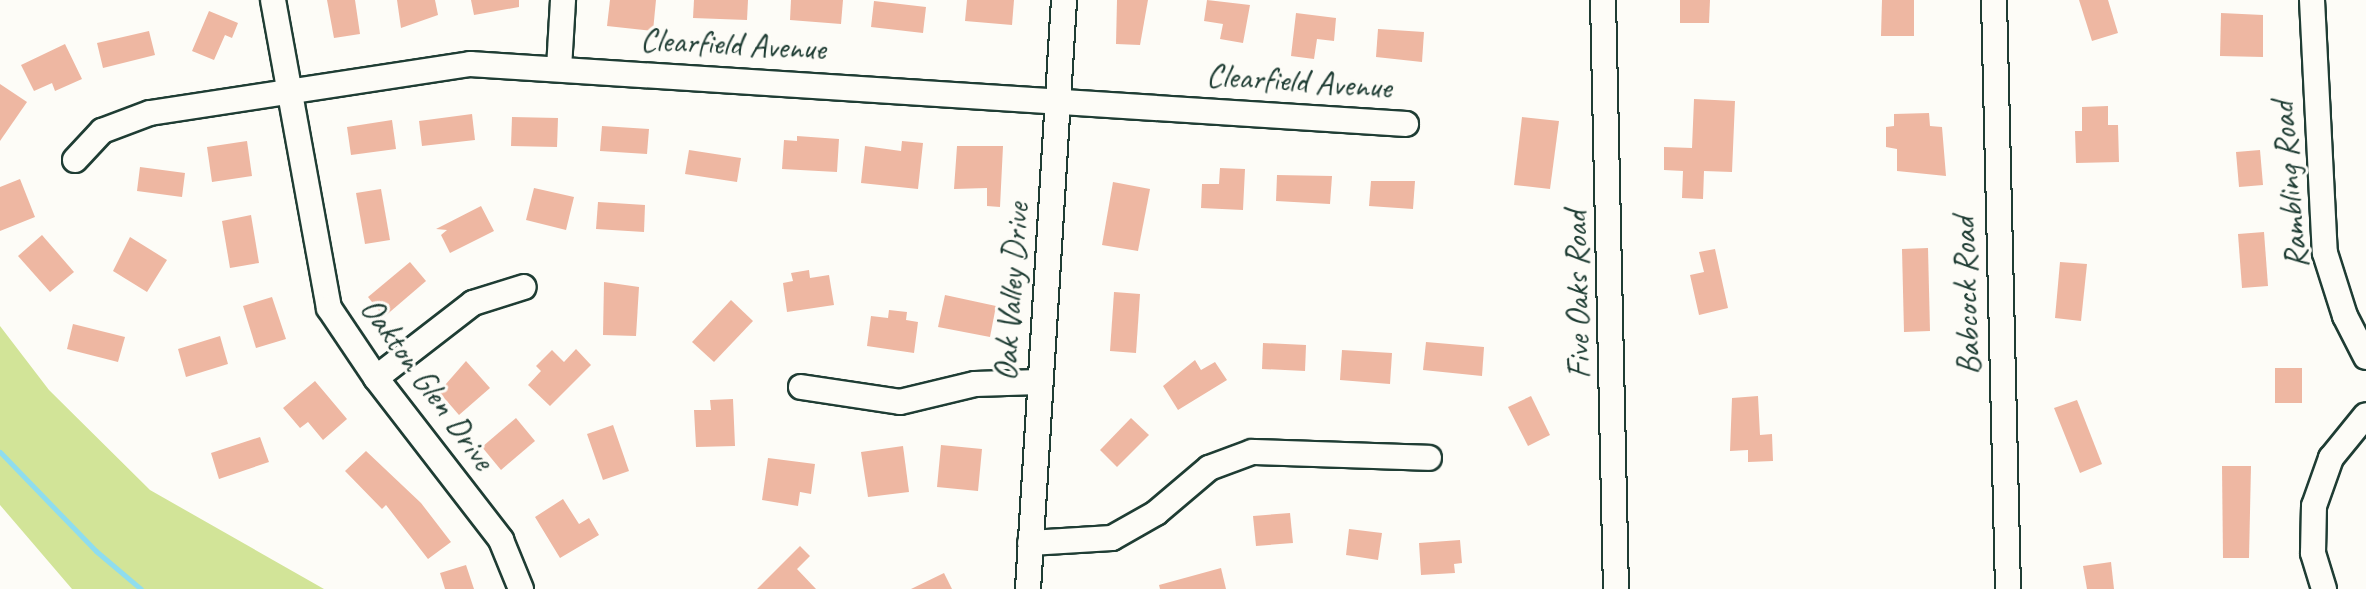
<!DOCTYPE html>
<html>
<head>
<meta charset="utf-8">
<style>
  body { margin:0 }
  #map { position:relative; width:2366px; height:589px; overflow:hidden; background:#fdfcf7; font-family:Caveat,sans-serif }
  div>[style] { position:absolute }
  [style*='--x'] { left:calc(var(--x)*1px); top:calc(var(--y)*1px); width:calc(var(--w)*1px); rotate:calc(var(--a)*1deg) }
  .green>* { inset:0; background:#d2e498 }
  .stream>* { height:5px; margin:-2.5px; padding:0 2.5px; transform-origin:2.5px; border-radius:2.5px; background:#8fddee }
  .building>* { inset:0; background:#eeb7a2 }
  .roads { filter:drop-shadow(2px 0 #1f3d34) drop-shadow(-2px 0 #1f3d34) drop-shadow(0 2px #1f3d34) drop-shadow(0 -2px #1f3d34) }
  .minor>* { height:24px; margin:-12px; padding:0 12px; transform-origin:12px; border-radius:12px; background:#fdfcf7 }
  span { translate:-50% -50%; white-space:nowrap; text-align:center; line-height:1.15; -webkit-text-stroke:6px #fdfcf7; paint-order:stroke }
  .street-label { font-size:33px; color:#1f3d34 }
</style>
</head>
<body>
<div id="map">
  <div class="green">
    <i style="clip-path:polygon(0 326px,49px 390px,150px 490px,324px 589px,72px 589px,0 505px)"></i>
  </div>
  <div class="stream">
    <i style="--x:0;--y:452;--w:138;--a:45.9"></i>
    <i style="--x:96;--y:551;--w:59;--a:40.2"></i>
  </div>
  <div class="building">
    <i style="clip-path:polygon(327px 0,355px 0,360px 34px,334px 38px)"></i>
    <i style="clip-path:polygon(397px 0,435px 0,438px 15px,401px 28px)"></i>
    <i style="clip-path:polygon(471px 0,519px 0,519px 7px,474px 15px)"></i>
    <i style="clip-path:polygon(610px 0,656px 0,653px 31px,607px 26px)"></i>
    <i style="clip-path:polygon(694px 0,748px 0,747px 20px,693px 18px)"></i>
    <i style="clip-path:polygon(791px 0,843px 0,841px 24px,790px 20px)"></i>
    <i style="clip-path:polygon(967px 0,1014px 0,1012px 25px,965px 21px)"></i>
    <i style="clip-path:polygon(1117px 0,1148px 0,1140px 45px,1116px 44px)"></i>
    <i style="clip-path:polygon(1207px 0,1250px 5px,1243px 43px,1220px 39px,1223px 24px,1204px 21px)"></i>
    <i style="clip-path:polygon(1680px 0,1710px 0,1709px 23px,1680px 23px)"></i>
    <i style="clip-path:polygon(1882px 0,1914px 0,1914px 36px,1881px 36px)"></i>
    <i style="clip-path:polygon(2079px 0,2108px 0,2118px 33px,2092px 41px)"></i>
    <i style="clip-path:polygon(874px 1px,926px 7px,923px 33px,871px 27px)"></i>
    <i style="clip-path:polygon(209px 11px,238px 23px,232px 38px,225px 35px,214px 60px,192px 51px)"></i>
    <i style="clip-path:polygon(1296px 13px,1336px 18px,1334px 41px,1317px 39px,1314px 59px,1291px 56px)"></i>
    <i style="clip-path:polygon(2221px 13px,2263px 15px,2263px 57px,2220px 56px)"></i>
    <i style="clip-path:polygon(1378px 29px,1424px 32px,1422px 62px,1376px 57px)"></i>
    <i style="clip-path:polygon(149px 31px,155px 55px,103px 68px,97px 43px)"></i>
    <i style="clip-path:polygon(65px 44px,82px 79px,55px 91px,52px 83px,34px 91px,21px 65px)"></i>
    <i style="clip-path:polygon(0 84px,27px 102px,0 141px)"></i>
    <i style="clip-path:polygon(1694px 99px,1735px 101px,1732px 172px,1704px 171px,1703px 199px,1682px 198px,1683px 171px,1664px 170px,1664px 147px,1692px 148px)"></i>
    <i style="clip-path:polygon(2108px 106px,2108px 125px,2118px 125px,2119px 162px,2076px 163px,2075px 131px,2082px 131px,2082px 107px)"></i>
    <i style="clip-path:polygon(1929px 113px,1930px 126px,1942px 127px,1946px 176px,1897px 171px,1897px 149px,1886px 147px,1886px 127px,1894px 126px,1894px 114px)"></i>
    <i style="clip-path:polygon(472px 114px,475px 140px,422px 146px,419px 121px)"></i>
    <i style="clip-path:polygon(512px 117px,558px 118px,557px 147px,511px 146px)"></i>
    <i style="clip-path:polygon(1522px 117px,1559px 121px,1550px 189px,1514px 185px)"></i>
    <i style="clip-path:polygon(392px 120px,396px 149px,351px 155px,347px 127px)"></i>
    <i style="clip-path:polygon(602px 126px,649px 129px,647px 154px,600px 151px)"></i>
    <i style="clip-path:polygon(797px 136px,839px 139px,837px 172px,782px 169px,784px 140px,797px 141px)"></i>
    <i style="clip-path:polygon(247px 141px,252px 176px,212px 182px,207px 147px)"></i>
    <i style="clip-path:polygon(902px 141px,923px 143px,918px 189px,861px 183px,865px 146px,901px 151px)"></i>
    <i style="clip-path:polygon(957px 146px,1003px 146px,1000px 207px,987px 206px,987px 188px,954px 189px)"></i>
    <i style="clip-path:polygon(689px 150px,741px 158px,737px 182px,685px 174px)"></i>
    <i style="clip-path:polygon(2260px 150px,2263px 185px,2239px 187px,2236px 152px)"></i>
    <i style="clip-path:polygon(140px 167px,185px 173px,182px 197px,137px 191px)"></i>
    <i style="clip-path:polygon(1220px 168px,1245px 169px,1243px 210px,1201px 208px,1202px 184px,1219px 184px)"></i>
    <i style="clip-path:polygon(1277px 175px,1332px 176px,1330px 204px,1276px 201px)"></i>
    <i style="clip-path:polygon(20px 179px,35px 217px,0 231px,0 187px)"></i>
    <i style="clip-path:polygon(1371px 181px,1415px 181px,1413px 209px,1369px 206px)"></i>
    <i style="clip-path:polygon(1113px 182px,1150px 189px,1138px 251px,1102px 245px)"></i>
    <i style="clip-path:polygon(534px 188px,574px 197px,566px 230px,526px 220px)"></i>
    <i style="clip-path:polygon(381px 189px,390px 240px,365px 244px,356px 193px)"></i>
    <i style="clip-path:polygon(598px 202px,645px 205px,644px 232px,596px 229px)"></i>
    <i style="clip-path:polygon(481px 206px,494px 231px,450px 253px,441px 235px,447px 230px,436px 229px)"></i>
    <i style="clip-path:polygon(251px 215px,259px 263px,230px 268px,222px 221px)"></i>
    <i style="clip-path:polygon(2264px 232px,2268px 286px,2242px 288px,2238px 234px)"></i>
    <i style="clip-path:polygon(42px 235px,74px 272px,50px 292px,18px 256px)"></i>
    <i style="clip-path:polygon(130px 237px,167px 260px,147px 292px,113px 271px)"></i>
    <i style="clip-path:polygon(1928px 248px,1930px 331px,1904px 332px,1902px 249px)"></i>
    <i style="clip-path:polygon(1715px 249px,1728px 308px,1699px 315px,1690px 275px,1704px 272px,1699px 252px)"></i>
    <i style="clip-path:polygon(410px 262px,426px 281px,384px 317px,368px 297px)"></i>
    <i style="clip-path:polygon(2060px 262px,2087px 264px,2081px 321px,2055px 318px)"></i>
    <i style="clip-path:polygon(809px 270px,810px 278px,829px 275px,834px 305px,787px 312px,783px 283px,793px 281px,791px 273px)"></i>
    <i style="clip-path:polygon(604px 282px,639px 287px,636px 336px,603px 335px)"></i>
    <i style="clip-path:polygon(1114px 292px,1140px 294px,1136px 353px,1110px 351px)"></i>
    <i style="clip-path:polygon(945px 295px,996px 306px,990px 337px,938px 327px)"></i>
    <i style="clip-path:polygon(272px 297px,286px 339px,256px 348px,243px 306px)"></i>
    <i style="clip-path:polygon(731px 300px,753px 321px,714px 362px,692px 342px)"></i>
    <i style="clip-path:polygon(889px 310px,907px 312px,906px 320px,918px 322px,914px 353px,867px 346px,871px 316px,888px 318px)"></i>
    <i style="clip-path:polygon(73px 324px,125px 337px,118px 362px,67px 349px)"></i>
    <i style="clip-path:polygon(220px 336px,228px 364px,186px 377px,178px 349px)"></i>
    <i style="clip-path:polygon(1426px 342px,1484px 347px,1482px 376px,1423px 370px)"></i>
    <i style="clip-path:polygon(1263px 343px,1306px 345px,1305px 371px,1262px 369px)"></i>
    <i style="clip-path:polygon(576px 349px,591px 365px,550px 406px,528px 385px,541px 371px,536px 366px,552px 350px,564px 362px)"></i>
    <i style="clip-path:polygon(1342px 350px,1392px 353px,1390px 384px,1340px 380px)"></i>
    <i style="clip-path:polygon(1195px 360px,1201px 370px,1215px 362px,1227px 380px,1178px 410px,1163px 386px)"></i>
    <i style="clip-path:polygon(466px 361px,490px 388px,459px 415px,439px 392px)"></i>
    <i style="clip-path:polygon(2275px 368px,2302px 368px,2302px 403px,2275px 403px)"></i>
    <i style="clip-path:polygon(315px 381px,347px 419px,323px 440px,308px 422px,300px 428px,283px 408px)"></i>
    <i style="clip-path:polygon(1531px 396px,1550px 435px,1528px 446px,1508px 407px)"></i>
    <i style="clip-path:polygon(1758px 396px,1760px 435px,1772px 434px,1773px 461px,1748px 462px,1748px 450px,1730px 451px,1732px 398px)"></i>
    <i style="clip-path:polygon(733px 399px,735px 446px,696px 447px,694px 410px,711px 410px,710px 400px)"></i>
    <i style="clip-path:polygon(2077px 400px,2102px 464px,2080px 473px,2054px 408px)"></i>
    <i style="clip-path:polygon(516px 418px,535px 441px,501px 470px,482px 447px)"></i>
    <i style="clip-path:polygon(1131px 418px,1149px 435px,1117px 467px,1100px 450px)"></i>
    <i style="clip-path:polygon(613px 425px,629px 471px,603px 480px,587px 434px)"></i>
    <i style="clip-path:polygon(260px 437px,269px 462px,219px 479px,211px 453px)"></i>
    <i style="clip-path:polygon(941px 445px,982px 449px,978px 491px,937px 487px)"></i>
    <i style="clip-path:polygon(903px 446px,909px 492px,868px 497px,861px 452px)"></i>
    <i style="clip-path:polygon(366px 451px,421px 503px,451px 542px,428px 559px,386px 505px,382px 509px,345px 471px)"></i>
    <i style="clip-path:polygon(768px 458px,815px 464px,811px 494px,800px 492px,798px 506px,762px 500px)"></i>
    <i style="clip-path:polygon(2222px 466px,2251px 466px,2249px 558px,2223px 558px)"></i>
    <i style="clip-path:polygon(563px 499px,579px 524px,589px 518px,599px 535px,560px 558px,535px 517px)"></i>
    <i style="clip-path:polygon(1290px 513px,1293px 543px,1256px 546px,1253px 516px)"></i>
    <i style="clip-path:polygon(1349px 529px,1382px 533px,1378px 560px,1346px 555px)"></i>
    <i style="clip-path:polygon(1460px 540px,1462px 563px,1454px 564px,1455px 573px,1421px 575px,1419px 543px)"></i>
    <i style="clip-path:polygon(800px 546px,810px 556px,797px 569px,816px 589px,757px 589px)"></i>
    <i style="clip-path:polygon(2111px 562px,2114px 589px,2087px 589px,2083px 566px)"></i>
    <i style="clip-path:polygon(466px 565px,474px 589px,445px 589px,440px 573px)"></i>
    <i style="clip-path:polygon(1221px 568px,1226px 589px,1160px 589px,1159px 585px)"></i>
    <i style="clip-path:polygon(944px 573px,952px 589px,911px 589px)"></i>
  </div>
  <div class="roads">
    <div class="minor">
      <i style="--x:273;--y:0;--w:313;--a:79.7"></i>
      <i style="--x:329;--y:308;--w:84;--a:56.1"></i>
      <i style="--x:376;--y:378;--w:205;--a:52.3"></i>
      <i style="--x:501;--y:540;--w:53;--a:67.8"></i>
      <i style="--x:1603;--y:0;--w:589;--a:88.74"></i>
      <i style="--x:1994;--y:0;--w:589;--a:88.64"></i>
      <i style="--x:2312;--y:0;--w:253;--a:87.1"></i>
      <i style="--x:2325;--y:253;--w:66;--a:72.4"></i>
      <i style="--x:2345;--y:316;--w:46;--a:62.9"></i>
      <i style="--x:559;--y:68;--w:68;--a:-86.6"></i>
      <i style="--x:75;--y:160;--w:40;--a:-47"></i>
      <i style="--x:102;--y:131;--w:51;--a:-20.6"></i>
      <i style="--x:150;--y:113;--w:324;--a:-8.7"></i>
      <i style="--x:470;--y:64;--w:938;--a:3.67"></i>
      <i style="--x:376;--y:378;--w:123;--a:-37.7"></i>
      <i style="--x:473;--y:303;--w:53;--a:-17.4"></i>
      <i style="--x:801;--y:387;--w:100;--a:8.6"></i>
      <i style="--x:900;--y:402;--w:77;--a:-13.5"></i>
      <i style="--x:975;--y:384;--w:64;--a:-1.8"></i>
      <i style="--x:1030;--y:543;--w:82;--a:-3.5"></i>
      <i style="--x:1112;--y:538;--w:51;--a:-29.6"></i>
      <i style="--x:1156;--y:513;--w:70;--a:-40.3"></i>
      <i style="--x:1209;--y:468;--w:46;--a:-20.4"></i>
      <i style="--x:1252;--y:452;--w:177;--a:1.9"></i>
      <i style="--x:1028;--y:589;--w:590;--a:-86.5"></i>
      <i style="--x:2324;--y:589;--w:38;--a:-107"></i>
      <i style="--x:2313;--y:553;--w:47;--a:-88.8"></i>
      <i style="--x:2314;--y:506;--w:51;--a:-70.5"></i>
      <i style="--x:2331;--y:458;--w:55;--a:-50.9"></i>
    </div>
  </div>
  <div class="street-label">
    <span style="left:733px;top:45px;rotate:3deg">Clearfield Avenue</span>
    <span style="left:1299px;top:82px;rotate:4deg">Clearfield Avenue</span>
    <span style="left:2290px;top:185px;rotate:-95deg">Rambling Road</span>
    <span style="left:1012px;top:292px;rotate:-86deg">Oak Valley Drive</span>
    <span style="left:1578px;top:295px;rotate:-91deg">Five Oaks Road</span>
    <span style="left:1967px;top:296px;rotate:-92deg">Babcock Road</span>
    <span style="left:427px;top:384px;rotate:54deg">Oakton Glen Drive</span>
  </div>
</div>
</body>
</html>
